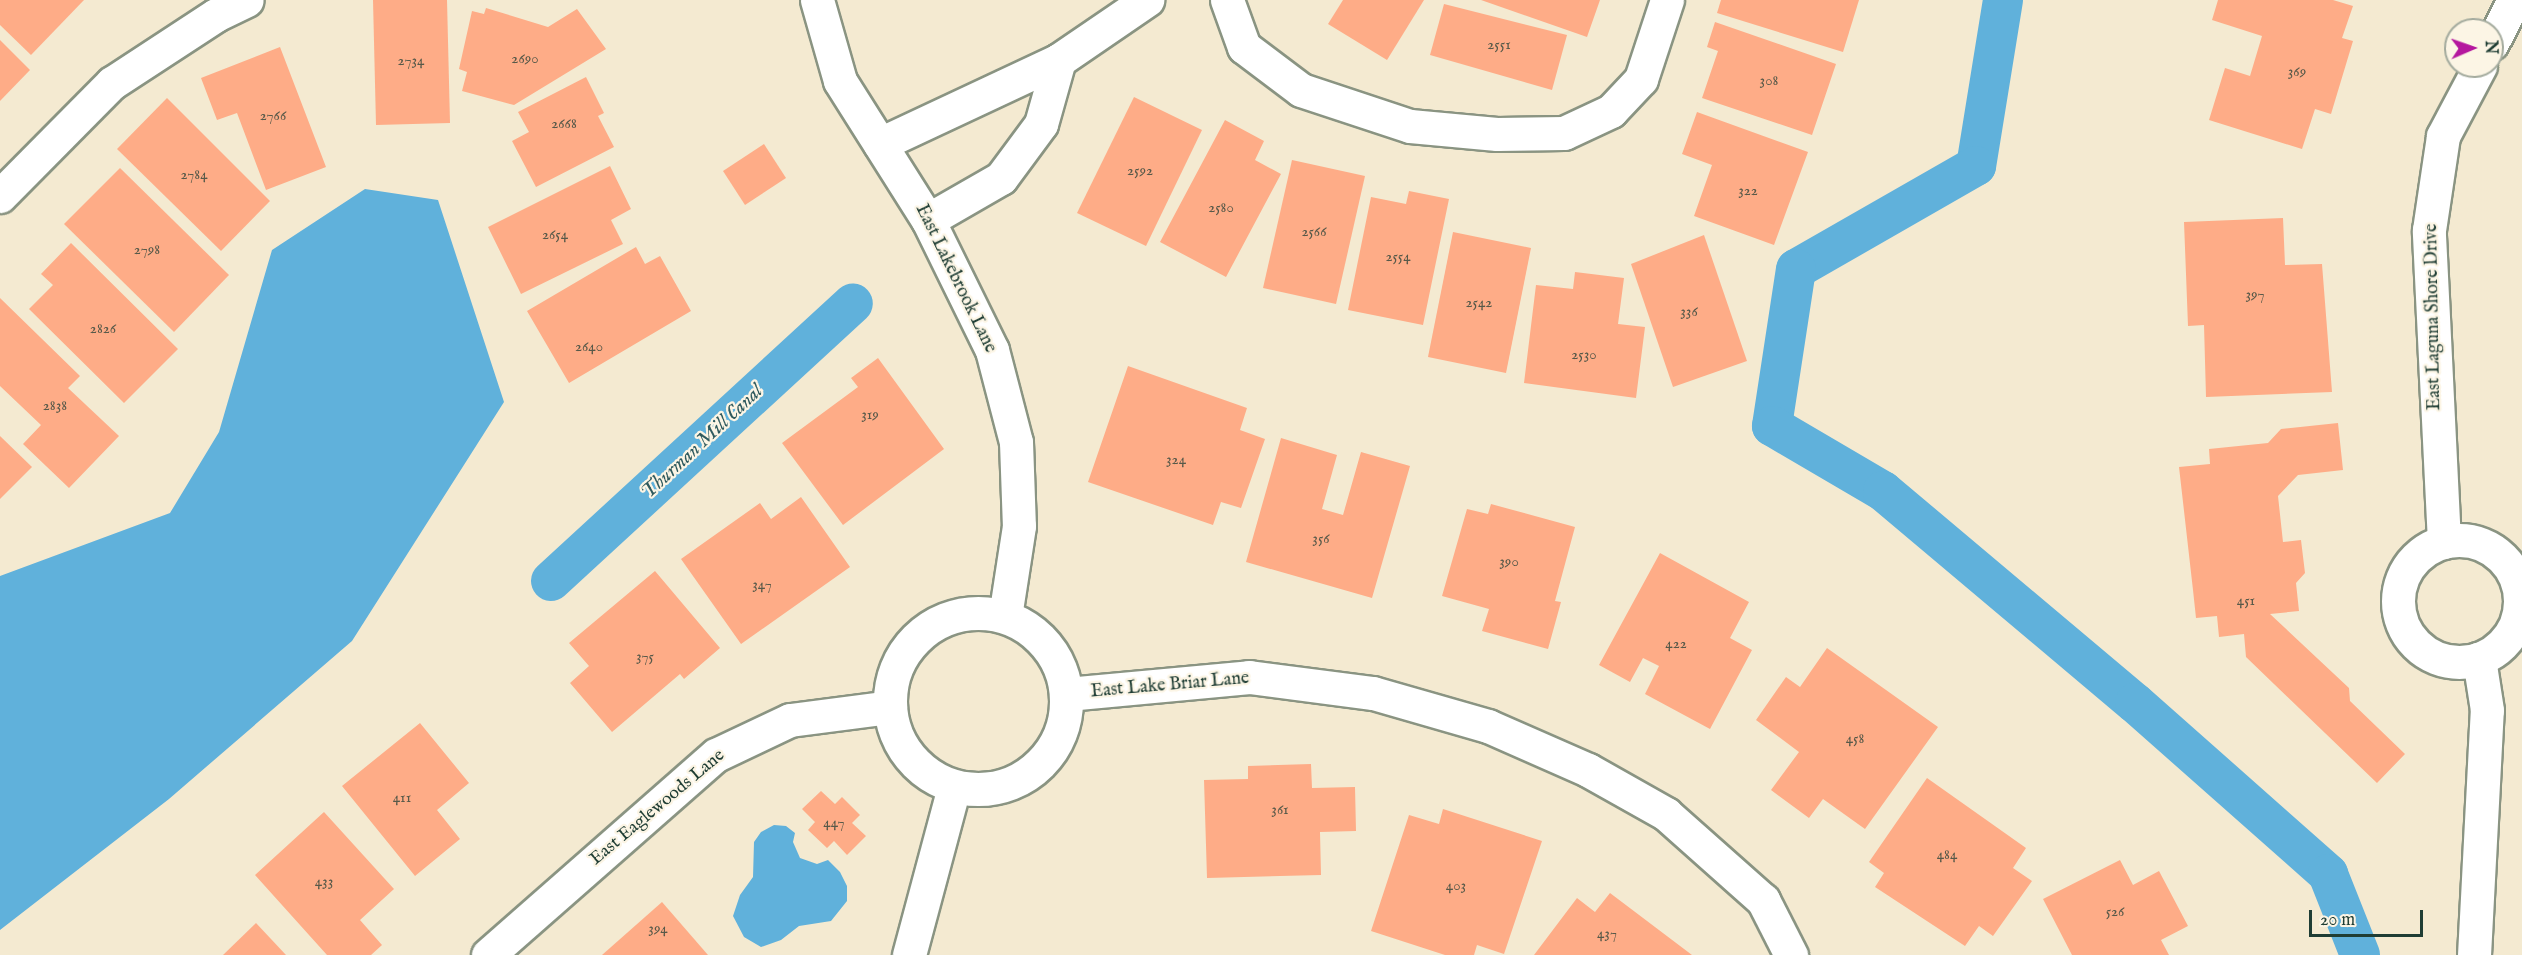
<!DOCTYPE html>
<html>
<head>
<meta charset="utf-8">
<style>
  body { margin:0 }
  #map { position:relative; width:2522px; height:955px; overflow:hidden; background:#f4ead1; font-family:"IM FELL English",serif }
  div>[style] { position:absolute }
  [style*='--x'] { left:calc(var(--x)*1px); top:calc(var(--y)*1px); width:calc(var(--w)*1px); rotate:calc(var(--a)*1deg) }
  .water>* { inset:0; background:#60b1db }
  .canal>* { height:40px; margin:-20px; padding:0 20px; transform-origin:20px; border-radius:20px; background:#60b1db }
  .building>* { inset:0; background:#feac87 }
  .roads { filter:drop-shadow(2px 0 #8a9482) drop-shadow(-2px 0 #8a9482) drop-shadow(0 2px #8a9482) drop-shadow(0 -2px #8a9482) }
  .minor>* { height:33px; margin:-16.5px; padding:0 16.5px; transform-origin:16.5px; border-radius:16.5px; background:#fff }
  .minor>.ring { margin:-16.5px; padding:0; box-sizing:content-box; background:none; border:33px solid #fff; border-radius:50% }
  span { translate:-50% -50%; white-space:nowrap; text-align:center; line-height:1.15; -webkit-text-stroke:4.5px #fcf5e5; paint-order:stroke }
  .number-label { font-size:15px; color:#575949 }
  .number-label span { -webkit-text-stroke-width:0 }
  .street-label { font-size:18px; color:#1f3d34 }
  .water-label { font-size:20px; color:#2f5a5e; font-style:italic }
  .north { position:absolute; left:2444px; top:18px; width:60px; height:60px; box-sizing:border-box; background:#fcf5e5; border:2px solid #a4ab9e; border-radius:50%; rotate:88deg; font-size:16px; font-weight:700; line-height:24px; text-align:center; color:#1f3d34 }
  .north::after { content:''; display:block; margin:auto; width:21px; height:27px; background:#b5179e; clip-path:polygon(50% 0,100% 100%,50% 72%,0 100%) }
  .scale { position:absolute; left:2309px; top:910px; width:114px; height:27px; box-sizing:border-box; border:3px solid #1f3d34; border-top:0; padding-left:8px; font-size:18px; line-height:21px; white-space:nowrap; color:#1f3d34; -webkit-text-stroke:4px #fcf5e5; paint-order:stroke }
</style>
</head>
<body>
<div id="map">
  <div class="water">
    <i style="clip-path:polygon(365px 189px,438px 200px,504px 402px,352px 641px,169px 799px,0 930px,0 576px,170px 513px,219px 432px,272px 250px)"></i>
    <i style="clip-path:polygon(774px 825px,786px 826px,795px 833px,793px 842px,800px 858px,817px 864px,828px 860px,840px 872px,847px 886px,847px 901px,831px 921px,799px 926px,781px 940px,761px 947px,744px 937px,733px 916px,740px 895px,753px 877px,754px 842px,761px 832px)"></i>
  </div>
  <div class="canal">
    <i style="--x:2003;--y:0;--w:168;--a:99.2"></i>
    <i style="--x:1976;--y:166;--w:207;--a:150.2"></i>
    <i style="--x:1796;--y:269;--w:159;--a:98.7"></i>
    <i style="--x:1772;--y:426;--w:129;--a:30.4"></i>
    <i style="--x:1883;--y:491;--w:329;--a:40.1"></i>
    <i style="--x:2135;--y:703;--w:258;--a:41.5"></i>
    <i style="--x:2328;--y:874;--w:87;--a:68.4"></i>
    <i style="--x:551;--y:581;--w:410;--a:-42.6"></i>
  </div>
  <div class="building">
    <i style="clip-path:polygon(0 0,84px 0,31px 55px,0 25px)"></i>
    <i style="clip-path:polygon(373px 0,447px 0,450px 123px,376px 125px)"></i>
    <i style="clip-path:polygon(1343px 0,1424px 0,1387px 60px,1328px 24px)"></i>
    <i style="clip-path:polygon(1481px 0,1600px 0,1587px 37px)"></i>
    <i style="clip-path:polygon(1721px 0,1859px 0,1843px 52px,1717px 13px)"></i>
    <i style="clip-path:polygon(2218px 0,2333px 0,2353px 6px,2342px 38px,2353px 41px,2331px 114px,2315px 109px,2302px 149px,2209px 120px,2225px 68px,2250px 76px,2262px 36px,2212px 20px)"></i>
    <i style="clip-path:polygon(1444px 4px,1567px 35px,1552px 90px,1430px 55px)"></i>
    <i style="clip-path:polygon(486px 8px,548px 27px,577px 9px,606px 49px,514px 105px,462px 91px,467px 72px,459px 69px,472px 11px,484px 14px)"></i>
    <i style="clip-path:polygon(1715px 22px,1836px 64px,1812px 135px,1702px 98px,1718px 51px,1707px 47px)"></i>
    <i style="clip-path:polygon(0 40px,30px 70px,0 101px)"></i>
    <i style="clip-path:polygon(280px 47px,326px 167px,266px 190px,237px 113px,217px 120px,201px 78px)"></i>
    <i style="clip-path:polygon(586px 77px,604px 113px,598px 116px,614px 147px,536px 187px,512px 141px,529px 132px,518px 112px)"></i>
    <i style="clip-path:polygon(1134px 97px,1202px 130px,1146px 246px,1077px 213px)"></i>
    <i style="clip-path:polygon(167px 98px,270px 201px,221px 251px,117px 149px)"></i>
    <i style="clip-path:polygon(1697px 112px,1808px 152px,1774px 245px,1694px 216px,1712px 165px,1682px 154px)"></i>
    <i style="clip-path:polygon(1225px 120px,1264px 141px,1255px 160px,1281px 174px,1226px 277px,1160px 242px)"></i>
    <i style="clip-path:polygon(764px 144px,786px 178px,745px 205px,723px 171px)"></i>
    <i style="clip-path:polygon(1292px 160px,1365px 176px,1336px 304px,1263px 288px)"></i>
    <i style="clip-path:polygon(610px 166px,631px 209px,611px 220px,623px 244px,521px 294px,488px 227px)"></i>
    <i style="clip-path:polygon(120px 168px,229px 275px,174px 332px,64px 224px)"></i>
    <i style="clip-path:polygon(1409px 191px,1449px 199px,1423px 325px,1348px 310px,1371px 197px,1406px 204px)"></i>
    <i style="clip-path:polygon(2283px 218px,2285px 265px,2322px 264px,2332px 392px,2206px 397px,2204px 325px,2188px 326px,2184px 222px)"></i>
    <i style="clip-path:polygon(1453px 232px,1531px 248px,1506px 373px,1428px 357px)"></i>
    <i style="clip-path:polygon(1704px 235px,1747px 361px,1673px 387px,1631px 264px)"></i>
    <i style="clip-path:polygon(71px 243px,178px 349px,124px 403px,29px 309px,53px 285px,41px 274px)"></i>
    <i style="clip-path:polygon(636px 247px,645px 264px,660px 256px,691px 311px,569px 383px,527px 311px)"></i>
    <i style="clip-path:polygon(1575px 272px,1624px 278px,1618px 324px,1645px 327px,1636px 398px,1524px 383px,1536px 285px,1573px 289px)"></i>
    <i style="clip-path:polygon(0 298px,80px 376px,68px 388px,119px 436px,69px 488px,23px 444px,41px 425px,0 386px)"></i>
    <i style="clip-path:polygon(878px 358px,944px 449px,843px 525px,782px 443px,858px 387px,851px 378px)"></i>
    <i style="clip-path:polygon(1128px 366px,1247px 408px,1240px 430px,1265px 439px,1241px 508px,1221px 502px,1213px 525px,1088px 482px)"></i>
    <i style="clip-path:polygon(2338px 423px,2343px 470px,2298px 475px,2278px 496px,2283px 542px,2301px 540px,2305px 573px,2296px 583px,2299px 611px,2270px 614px,2349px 688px,2350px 701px,2405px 754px,2377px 783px,2246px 657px,2244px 634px,2219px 637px,2217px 616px,2196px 618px,2193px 590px,2179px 467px,2210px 464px,2209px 449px,2268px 443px,2281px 429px)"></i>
    <i style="clip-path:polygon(0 436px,32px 467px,0 499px)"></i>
    <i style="clip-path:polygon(1281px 438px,1337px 455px,1322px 509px,1343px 515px,1361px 452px,1410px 466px,1372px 598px,1246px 562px)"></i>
    <i style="clip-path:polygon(801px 497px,850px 567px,741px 644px,681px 559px,760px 503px,771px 519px)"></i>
    <i style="clip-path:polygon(1491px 504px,1575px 527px,1555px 601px,1561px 602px,1548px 649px,1482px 631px,1489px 609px,1442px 596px,1467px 509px,1488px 514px)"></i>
    <i style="clip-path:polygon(1660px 553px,1749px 602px,1730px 638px,1752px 650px,1710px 729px,1645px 694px,1659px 666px,1643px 658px,1630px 682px,1599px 665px)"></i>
    <i style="clip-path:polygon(655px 571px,720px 648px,684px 679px,680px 674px,612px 732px,570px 683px,589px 666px,569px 643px)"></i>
    <i style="clip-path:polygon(1827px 648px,1938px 727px,1865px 829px,1823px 799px,1809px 818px,1771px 790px,1799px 752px,1756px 720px,1786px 677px,1800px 687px)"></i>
    <i style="clip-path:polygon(420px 723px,469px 783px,437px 810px,460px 839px,415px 876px,342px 786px)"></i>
    <i style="clip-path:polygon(1311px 764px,1312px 788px,1355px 787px,1356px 831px,1320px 832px,1321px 875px,1207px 878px,1204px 780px,1248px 779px,1248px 766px)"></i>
    <i style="clip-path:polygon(1927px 778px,2026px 848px,2013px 868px,2032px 881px,1993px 936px,1979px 926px,1965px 946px,1875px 887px,1884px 873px,1869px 862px)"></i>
    <i style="clip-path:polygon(821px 791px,835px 804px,842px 797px,860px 815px,852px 823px,866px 836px,847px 855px,834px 841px,827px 848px,808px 830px,815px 822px,802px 809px)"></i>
    <i style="clip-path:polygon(1443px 809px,1542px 841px,1504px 954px,1477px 945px,1474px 955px,1445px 955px,1371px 931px,1409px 815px,1439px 824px)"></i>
    <i style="clip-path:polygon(324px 812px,394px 889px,360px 920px,382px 945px,371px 955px,327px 955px,255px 875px)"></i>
    <i style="clip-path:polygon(2120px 860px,2133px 885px,2159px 871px,2188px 926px,2161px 940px,2169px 955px,2072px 955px,2043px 899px)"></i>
    <i style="clip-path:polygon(1610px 893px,1692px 955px,1534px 955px,1577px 898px,1595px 912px)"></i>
    <i style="clip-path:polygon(662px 902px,708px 955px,602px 955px)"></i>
    <i style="clip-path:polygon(256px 923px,286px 955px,223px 955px)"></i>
  </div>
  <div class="roads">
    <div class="minor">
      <i style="--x:817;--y:0;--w:84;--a:74.1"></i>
      <i style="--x:840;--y:81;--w:165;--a:57.7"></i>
      <i style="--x:928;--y:220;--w:145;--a:63.8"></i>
      <i style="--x:992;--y:350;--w:95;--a:75.4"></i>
      <i style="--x:1016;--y:442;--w:84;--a:88"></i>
      <i style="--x:1019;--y:526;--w:91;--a:98.8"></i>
      <i style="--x:1227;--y:0;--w:50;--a:70.1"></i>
      <i style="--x:1244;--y:47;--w:71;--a:37"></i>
      <i style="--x:1301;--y:90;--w:115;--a:18.3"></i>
      <i style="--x:1410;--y:126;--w:87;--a:5.3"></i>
      <i style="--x:1497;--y:134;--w:67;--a:-0.9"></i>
      <i style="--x:1564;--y:133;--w:52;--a:-25.1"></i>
      <i style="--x:1611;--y:111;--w:44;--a:-46.8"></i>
      <i style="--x:1641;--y:79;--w:83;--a:-71.8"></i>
      <i style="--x:2492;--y:43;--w:48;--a:-62.9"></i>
      <i style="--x:1059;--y:60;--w:107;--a:-34.3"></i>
      <i style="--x:880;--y:144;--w:198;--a:-25.1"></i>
      <i style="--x:1059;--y:60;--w:66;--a:105.7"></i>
      <i style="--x:1041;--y:124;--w:67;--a:126.5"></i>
      <i style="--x:1001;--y:178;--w:84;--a:150.1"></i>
      <i style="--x:0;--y:196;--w:159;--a:-45.3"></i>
      <i style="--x:112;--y:83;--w:124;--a:-33.2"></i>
      <i style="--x:216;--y:15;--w:34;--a:-26"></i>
      <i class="ring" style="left:2398px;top:540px;width:89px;height:89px"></i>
      <i style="--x:2444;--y:542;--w:312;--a:-92.8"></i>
      <i style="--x:2429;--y:230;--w:95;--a:-81.5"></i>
      <i style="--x:2443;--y:136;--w:79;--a:-62.1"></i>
      <i class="ring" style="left:890px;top:613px;width:143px;height:143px"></i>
      <i style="--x:1067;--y:694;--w:183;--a:-5.3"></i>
      <i style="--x:1249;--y:677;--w:125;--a:7.4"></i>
      <i style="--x:1373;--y:693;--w:120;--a:16"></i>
      <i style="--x:1488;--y:726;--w:109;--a:23.7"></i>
      <i style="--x:1588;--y:770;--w:90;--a:29.4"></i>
      <i style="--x:1666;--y:814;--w:130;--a:41.6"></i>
      <i style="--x:1763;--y:900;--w:62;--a:63"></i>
      <i style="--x:488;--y:955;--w:303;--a:-41.3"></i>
      <i style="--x:716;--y:755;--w:82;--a:-25.3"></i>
      <i style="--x:790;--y:720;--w:101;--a:-7.4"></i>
      <i style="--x:909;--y:955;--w:174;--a:-75"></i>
      <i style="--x:2474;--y:955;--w:245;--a:-87"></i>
      <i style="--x:2487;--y:710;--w:52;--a:-98.9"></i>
    </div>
  </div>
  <div class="number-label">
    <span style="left:1499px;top:45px">2551</span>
    <span style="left:525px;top:59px">2690</span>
    <span style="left:411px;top:61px">2734</span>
    <span style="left:2297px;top:72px">369</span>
    <span style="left:1769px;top:81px">308</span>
    <span style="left:273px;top:116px">2766</span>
    <span style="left:564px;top:124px">2668</span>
    <span style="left:1140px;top:171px">2592</span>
    <span style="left:194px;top:175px">2784</span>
    <span style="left:1748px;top:191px">322</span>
    <span style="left:1221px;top:208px">2580</span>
    <span style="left:1314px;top:232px">2566</span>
    <span style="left:555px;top:235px">2654</span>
    <span style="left:147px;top:250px">2798</span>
    <span style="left:1398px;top:257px">2554</span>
    <span style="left:2255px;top:295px">397</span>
    <span style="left:1479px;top:303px">2542</span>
    <span style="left:1689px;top:312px">336</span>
    <span style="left:103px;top:329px">2826</span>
    <span style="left:589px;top:347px">2640</span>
    <span style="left:1584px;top:355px">2530</span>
    <span style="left:55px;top:406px">2838</span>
    <span style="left:870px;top:415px">319</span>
    <span style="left:1176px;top:460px">324</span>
    <span style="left:1321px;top:539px">356</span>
    <span style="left:1509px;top:562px">390</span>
    <span style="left:762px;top:585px">347</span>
    <span style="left:2246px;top:601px">451</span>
    <span style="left:1676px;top:644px">422</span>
    <span style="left:645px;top:657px">375</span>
    <span style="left:1855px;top:739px">458</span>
    <span style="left:402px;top:798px">411</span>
    <span style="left:1280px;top:810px">361</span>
    <span style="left:834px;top:823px">447</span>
    <span style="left:1947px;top:855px">484</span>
    <span style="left:324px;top:882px">433</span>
    <span style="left:1456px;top:886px">403</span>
    <span style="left:2115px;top:912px">526</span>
    <span style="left:658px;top:929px">394</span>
    <span style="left:1607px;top:934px">437</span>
  </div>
  <div class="street-label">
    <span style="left:955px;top:279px;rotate:64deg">East Lakebrook Lane</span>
    <span style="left:2434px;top:317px;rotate:-91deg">East Laguna Shore Drive</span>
    <span style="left:1170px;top:686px;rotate:-5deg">East Lake Briar Lane</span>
    <span style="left:658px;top:808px;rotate:-40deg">East Eaglewoods Lane</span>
  </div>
  <div class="water-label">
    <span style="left:702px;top:442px;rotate:-43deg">Thurman Mill Canal</span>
  </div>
  <div class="north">N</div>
  <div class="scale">20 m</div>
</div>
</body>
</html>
